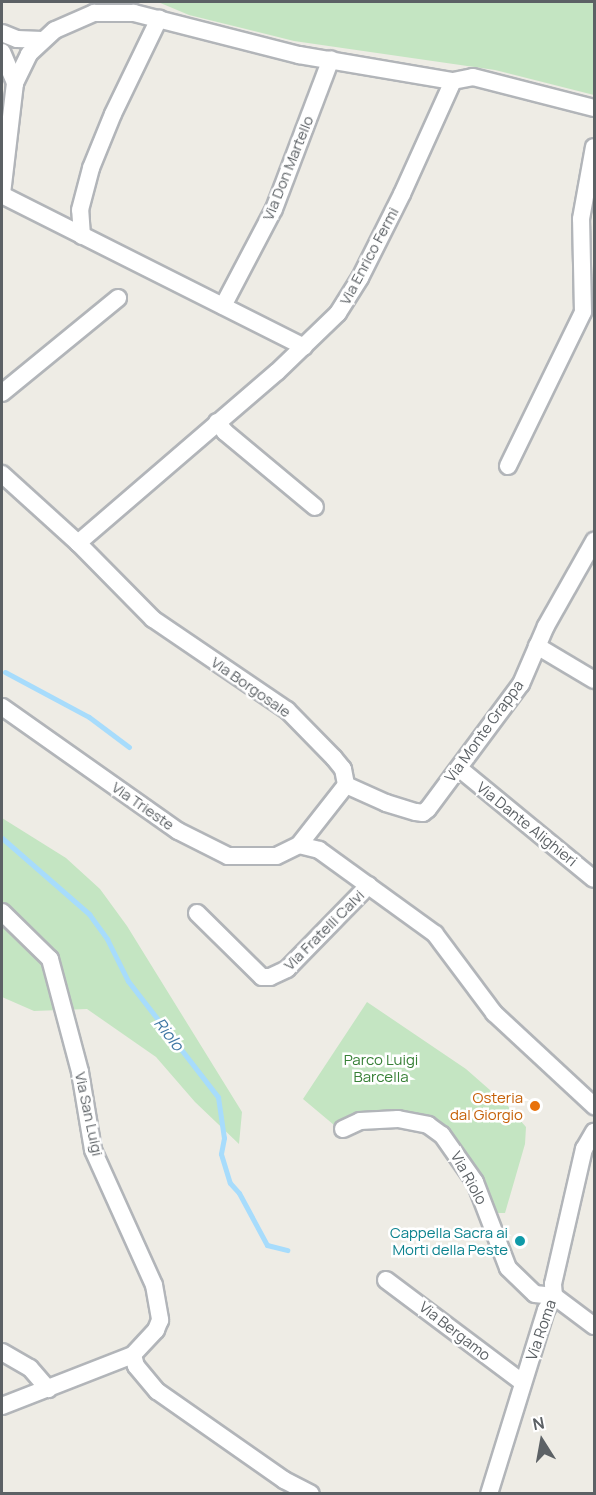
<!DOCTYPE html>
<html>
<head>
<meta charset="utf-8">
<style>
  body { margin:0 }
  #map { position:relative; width:596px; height:1495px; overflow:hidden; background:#eeece5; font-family:Manrope,sans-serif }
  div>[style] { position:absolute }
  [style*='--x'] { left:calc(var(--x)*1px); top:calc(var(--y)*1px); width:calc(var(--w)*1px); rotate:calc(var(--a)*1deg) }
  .green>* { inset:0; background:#c4e5c2 }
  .stream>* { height:5px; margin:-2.5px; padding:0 2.5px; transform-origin:2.5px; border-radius:2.5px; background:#a7dcfc }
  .roads { filter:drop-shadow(2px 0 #b2b5b9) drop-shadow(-2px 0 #b2b5b9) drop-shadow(0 2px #b2b5b9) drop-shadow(0 -2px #b2b5b9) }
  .minor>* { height:16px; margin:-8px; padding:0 8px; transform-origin:8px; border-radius:8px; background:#fff }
  .dots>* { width:16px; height:16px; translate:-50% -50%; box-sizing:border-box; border:3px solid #fff; border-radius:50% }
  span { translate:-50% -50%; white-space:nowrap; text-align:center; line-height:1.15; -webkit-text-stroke:5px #fff; paint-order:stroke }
  .street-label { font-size:15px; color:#5c6165 }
  .park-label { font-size:15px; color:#388137 }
  .food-label { font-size:15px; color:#c56008 }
  .right { translate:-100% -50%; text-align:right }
  .culture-label { font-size:15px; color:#0d838f }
  .water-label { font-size:16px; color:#4178a5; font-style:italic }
  .frame { position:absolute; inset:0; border:3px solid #5c6165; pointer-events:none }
  .north { position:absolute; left:512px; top:1411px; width:60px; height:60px; -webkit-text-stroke:4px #fff; paint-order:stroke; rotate:349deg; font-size:16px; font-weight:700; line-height:24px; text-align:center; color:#5c6165 }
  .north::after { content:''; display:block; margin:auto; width:21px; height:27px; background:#5c6165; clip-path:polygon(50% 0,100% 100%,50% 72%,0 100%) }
</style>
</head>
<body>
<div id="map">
  <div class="green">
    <i style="clip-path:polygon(158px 2px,594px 2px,594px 95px,495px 70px,294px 41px,189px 15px)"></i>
    <i style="clip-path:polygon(2px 818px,66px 858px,100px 889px,127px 926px,242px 1112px,239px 1144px,195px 1102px,156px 1057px,87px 1009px,34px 1011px,2px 997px)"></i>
    <i style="clip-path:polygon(367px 1002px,466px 1069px,507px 1105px,526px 1127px,525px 1144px,505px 1213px,494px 1213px,435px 1123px,349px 1119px,334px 1125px,303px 1099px)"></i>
  </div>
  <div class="stream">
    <i style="--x:5;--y:672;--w:95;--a:28.2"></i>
    <i style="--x:89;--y:717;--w:50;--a:36.9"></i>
    <i style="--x:2;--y:838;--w:116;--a:41.1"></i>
    <i style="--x:89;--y:914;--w:31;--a:54"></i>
    <i style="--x:107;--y:939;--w:47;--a:63.4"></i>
    <i style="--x:128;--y:981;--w:147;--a:52.2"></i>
    <i style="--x:218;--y:1097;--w:41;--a:81.7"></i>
    <i style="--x:224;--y:1138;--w:16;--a:101"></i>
    <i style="--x:221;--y:1154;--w:30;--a:73"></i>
    <i style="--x:230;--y:1183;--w:13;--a:48"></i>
    <i style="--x:239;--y:1193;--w:59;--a:61.7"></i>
    <i style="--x:267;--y:1245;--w:21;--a:14"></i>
  </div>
  <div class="roads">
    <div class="minor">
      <i style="--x:2;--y:33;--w:16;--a:22"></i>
      <i style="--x:17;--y:39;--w:25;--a:2"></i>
      <i style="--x:2;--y:52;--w:34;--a:67"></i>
      <i style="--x:15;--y:83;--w:112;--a:96.7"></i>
      <i style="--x:15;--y:83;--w:32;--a:-64"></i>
      <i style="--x:29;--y:54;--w:35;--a:-43"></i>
      <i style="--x:55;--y:30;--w:43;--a:-23.6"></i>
      <i style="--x:94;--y:13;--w:40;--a:0"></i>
      <i style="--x:134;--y:13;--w:170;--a:14.3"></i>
      <i style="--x:299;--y:55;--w:156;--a:9.6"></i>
      <i style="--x:453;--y:81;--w:20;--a:-11"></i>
      <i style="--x:473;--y:77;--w:125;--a:14.4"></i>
      <i style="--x:2;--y:195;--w:338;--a:26.7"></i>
      <i style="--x:82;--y:236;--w:26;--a:-94"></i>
      <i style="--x:80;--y:210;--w:43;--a:-75.3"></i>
      <i style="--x:91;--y:168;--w:58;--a:-67.8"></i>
      <i style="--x:113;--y:114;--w:106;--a:-64.2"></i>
      <i style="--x:223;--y:306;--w:110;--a:-62.3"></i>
      <i style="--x:274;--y:209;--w:160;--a:-69.2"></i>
      <i style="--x:2;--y:393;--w:150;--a:-39.3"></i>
      <i style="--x:217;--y:422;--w:13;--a:51"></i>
      <i style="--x:225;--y:432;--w:117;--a:39.8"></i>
      <i style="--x:508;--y:466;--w:171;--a:-64"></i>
      <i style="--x:583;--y:312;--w:93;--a:-91.2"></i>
      <i style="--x:581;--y:219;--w:73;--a:-79.8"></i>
      <i style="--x:2;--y:474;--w:103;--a:42.2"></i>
      <i style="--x:78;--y:543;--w:107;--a:45.4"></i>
      <i style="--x:153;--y:619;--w:162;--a:34.2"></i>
      <i style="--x:287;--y:710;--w:67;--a:45.6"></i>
      <i style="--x:334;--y:758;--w:14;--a:51"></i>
      <i style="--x:343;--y:769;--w:16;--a:79"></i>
      <i style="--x:346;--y:785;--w:76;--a:128.1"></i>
      <i style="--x:299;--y:845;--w:25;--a:154"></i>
      <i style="--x:276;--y:856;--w:48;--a:180"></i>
      <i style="--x:228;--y:856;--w:56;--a:-153.4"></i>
      <i style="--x:178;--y:831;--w:215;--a:-144.8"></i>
      <i style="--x:78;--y:543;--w:262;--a:-40.7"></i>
      <i style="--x:277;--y:372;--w:85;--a:-44"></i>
      <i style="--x:338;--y:313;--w:41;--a:-57.8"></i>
      <i style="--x:360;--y:278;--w:94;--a:-63.4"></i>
      <i style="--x:402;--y:194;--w:124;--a:-65.7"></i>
      <i style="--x:537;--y:646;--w:66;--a:30.8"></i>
      <i style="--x:460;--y:769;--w:173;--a:39.4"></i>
      <i style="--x:346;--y:785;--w:44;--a:24.2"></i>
      <i style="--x:386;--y:803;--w:31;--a:17"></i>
      <i style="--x:416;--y:812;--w:7;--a:8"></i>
      <i style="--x:423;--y:813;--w:6;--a:-39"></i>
      <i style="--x:428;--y:809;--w:156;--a:-53.4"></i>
      <i style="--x:521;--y:684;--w:63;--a:-66.7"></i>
      <i style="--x:546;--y:626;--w:98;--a:-60.5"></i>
      <i style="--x:299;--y:845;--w:21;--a:14"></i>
      <i style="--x:319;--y:850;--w:143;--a:35.9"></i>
      <i style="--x:435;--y:934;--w:99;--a:53.2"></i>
      <i style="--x:494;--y:1013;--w:137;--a:42.9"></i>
      <i style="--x:2;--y:912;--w:67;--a:44.4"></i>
      <i style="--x:50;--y:959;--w:117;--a:75.1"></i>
      <i style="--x:80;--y:1072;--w:79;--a:80.5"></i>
      <i style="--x:93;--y:1150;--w:148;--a:65.7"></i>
      <i style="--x:154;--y:1285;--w:36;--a:80"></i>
      <i style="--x:160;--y:1320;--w:11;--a:112"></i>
      <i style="--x:156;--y:1330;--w:34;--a:133"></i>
      <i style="--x:197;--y:913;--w:91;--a:44.6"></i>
      <i style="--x:262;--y:977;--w:8;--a:0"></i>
      <i style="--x:270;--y:977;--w:19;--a:-25"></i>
      <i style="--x:287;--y:969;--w:117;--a:-45.7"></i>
      <i style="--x:343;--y:1129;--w:19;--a:-25"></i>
      <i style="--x:360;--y:1121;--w:38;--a:-3"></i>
      <i style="--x:398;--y:1119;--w:31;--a:11"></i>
      <i style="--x:428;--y:1125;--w:17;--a:36"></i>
      <i style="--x:442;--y:1135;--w:57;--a:54.9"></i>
      <i style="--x:475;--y:1182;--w:92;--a:69"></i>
      <i style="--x:508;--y:1268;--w:37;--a:44"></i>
      <i style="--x:535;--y:1294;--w:19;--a:6"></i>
      <i style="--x:386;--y:1280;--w:171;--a:36.9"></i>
      <i style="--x:554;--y:1296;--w:50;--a:36.9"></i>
      <i style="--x:2;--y:1352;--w:32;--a:30"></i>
      <i style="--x:30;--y:1368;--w:28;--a:49"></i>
      <i style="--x:2;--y:1406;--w:141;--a:-21.3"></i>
      <i style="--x:133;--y:1355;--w:11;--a:75"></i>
      <i style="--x:136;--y:1366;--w:33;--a:50"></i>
      <i style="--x:157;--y:1391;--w:155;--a:35"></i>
      <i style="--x:284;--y:1480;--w:30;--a:27"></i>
      <i style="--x:489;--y:1494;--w:193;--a:-72.8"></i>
      <i style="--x:546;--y:1310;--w:16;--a:-60"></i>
      <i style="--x:554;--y:1296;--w:12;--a:-95"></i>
      <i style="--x:553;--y:1284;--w:139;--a:-77.1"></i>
      <i style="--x:584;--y:1149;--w:20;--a:-60"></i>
    </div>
  </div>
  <div class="dots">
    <i style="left:535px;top:1106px;background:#e8710a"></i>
    <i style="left:520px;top:1241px;background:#0f9aa8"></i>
  </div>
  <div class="street-label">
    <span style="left:288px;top:168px;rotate:-68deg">Via Don Martello</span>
    <span style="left:369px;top:256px;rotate:-62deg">Via Enrico Fermi</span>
    <span style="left:251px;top:687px;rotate:35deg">Via Borgosale</span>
    <span style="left:484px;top:731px;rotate:-54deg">Via Monte Grappa</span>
    <span style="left:143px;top:806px;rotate:35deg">Via Trieste</span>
    <span style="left:527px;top:824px;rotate:39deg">Via Dante Alighieri</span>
    <span style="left:324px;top:930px;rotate:-45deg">Via Fratelli Calvi</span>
    <span style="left:89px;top:1114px;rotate:78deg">Via San Luigi</span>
    <span style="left:469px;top:1178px;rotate:61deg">Via Riolo</span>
    <span style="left:541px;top:1330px;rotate:-71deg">Via Roma</span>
    <span style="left:455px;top:1331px;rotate:38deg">Via Bergamo</span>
  </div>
  <div class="park-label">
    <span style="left:381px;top:1068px">Parco Luigi<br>Barcella</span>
  </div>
  <div class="food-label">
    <span class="right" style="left:523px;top:1106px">Osteria<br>dal Giorgio</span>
  </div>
  <div class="culture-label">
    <span class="right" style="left:508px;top:1241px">Cappella Sacra ai<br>Morti della Peste</span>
  </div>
  <div class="water-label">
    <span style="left:169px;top:1034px;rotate:52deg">Riolo</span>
  </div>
  <div class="frame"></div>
  <div class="north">N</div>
</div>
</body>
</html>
